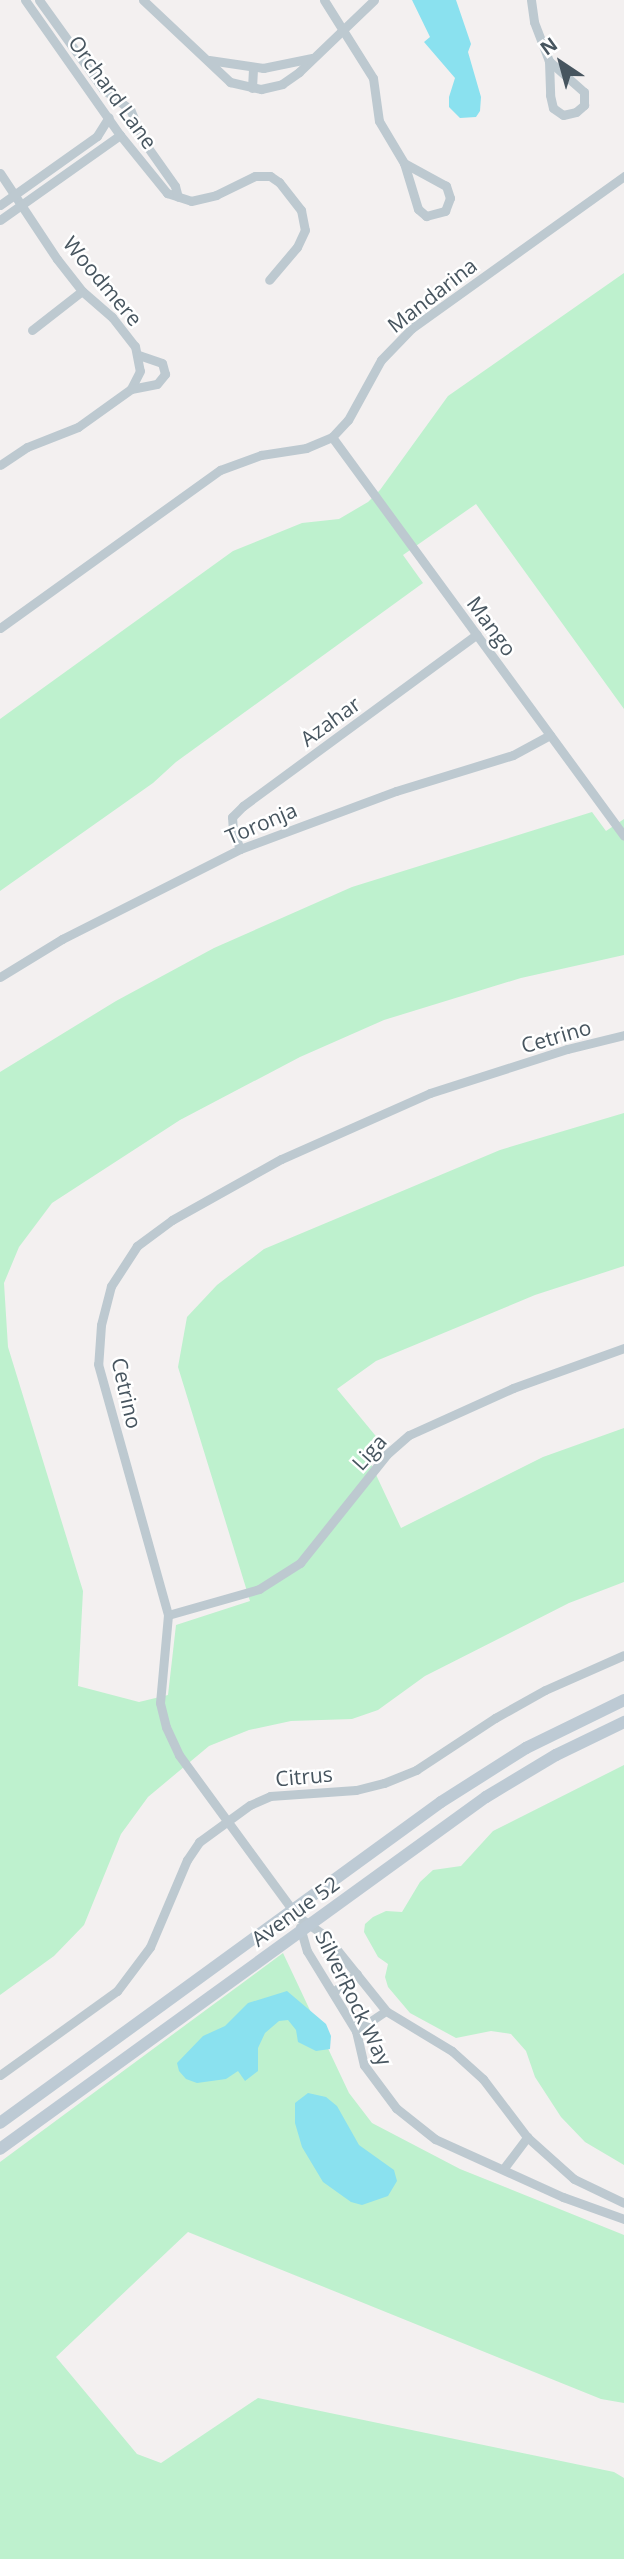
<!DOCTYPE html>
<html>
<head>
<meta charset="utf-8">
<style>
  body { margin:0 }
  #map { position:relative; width:624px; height:2559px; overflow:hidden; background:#f3f0f0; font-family:"Open Sans",sans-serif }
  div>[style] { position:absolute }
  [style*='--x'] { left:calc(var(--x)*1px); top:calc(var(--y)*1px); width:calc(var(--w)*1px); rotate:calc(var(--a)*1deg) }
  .green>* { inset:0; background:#bef1ce }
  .water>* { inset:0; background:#8ae1ef }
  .street>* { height:9px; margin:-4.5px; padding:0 4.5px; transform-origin:4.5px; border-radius:4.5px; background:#bdc9d0 }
  .secondary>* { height:12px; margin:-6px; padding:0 6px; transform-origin:6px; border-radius:6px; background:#bdcad4 }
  span { translate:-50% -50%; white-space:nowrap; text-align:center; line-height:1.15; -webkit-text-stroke:5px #fff; paint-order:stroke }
  .street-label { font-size:21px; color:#47555f }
  .north { position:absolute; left:526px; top:28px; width:70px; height:70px; -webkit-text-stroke:5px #fff; paint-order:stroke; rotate:324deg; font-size:19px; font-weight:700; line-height:28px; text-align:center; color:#47555f }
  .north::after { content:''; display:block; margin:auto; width:24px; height:32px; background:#47555f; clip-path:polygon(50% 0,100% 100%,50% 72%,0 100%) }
</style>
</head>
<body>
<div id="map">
  <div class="green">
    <i style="clip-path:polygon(624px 273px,624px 709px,476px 504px,403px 555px,423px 583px,176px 762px,153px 783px,0 891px,0 719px,233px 551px,302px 523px,339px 519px,368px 502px,380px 490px,448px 396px)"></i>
    <i style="clip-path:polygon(592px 812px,606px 831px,624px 819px,624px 955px,521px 978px,384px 1020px,300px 1057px,180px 1120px,52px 1203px,19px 1247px,4px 1283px,8px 1347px,83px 1591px,78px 1686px,139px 1702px,168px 1695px,176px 1625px,250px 1601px,178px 1367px,187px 1317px,217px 1285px,264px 1249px,500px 1150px,624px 1113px,624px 1266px,535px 1295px,376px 1361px,337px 1389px,384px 1446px,370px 1462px,401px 1528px,543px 1457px,624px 1428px,624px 1582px,569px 1603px,425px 1676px,378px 1710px,352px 1719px,291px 1721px,249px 1730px,209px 1746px,148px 1797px,121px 1834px,84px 1925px,54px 1956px,0 1995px,0 1072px,116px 1001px,214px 948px,352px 887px)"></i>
    <i style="clip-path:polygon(624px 1765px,624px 2165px,585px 2142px,561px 2117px,535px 2077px,526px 2051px,511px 2034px,491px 2031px,456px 2038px,410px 2013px,388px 1987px,385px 1977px,388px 1964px,378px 1957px,364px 1932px,365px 1924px,373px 1917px,386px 1911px,402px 1912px,420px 1882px,433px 1870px,461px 1866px,493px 1831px)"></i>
    <i style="clip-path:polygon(283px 1953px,349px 2093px,372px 2123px,460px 2169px,624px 2235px,624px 2403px,601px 2399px,188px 2232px,56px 2357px,137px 2454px,161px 2463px,258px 2398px,614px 2472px,624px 2478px,624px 2559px,0 2559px,0 2162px)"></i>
  </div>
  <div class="water">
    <i style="clip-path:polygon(412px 0,456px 0,471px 44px,468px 52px,481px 97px,480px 111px,476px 117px,460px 118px,449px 107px,449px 97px,455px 78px,424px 42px,430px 37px)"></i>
    <i style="clip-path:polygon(287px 1991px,326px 2024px,331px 2036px,330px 2049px,316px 2051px,298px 2042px,296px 2030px,288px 2020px,279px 2021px,265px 2033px,258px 2048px,258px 2071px,245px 2081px,238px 2071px,226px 2079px,197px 2083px,186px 2079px,179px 2071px,177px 2063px,203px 2036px,225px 2026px,248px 2003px)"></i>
    <i style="clip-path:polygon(308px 2093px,326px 2097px,337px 2106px,359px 2145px,394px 2170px,397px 2181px,388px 2196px,362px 2205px,351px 2202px,323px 2182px,302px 2147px,295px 2123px,295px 2103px)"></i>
  </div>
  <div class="street">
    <i style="--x:25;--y:0;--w:165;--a:54.9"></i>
    <i style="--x:120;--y:135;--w:75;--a:51"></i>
    <i style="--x:167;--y:193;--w:25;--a:18"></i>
    <i style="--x:191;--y:201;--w:26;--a:-13"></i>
    <i style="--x:216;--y:195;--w:43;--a:-26"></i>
    <i style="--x:255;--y:176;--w:15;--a:0"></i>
    <i style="--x:270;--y:176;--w:11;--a:34"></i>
    <i style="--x:279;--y:182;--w:36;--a:52"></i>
    <i style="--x:301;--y:210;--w:20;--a:79"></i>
    <i style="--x:305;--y:230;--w:19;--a:115"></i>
    <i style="--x:297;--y:247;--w:43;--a:130.3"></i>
    <i style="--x:39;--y:0;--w:110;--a:54.3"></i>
    <i style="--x:103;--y:89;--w:34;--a:37"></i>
    <i style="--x:130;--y:109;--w:36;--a:67"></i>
    <i style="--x:144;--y:142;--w:54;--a:54.8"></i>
    <i style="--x:175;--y:186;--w:11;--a:75"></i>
    <i style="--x:143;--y:0;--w:120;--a:43.3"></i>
    <i style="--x:230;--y:82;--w:32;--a:13"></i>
    <i style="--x:261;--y:89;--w:22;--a:-13"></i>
    <i style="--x:282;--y:84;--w:21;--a:-35"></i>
    <i style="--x:299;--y:72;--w:104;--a:-43.8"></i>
    <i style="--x:324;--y:0;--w:92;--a:57.9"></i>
    <i style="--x:373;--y:78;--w:43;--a:82.1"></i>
    <i style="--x:379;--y:121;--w:49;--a:59.2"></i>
    <i style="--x:404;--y:163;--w:48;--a:73.1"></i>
    <i style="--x:418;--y:209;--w:11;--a:41"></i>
    <i style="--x:426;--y:216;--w:20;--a:-15"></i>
    <i style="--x:445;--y:211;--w:14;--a:-69"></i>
    <i style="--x:450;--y:198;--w:13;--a:-108"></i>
    <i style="--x:446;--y:186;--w:48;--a:-151.3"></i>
    <i style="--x:531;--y:0;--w:22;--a:82"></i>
    <i style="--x:534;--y:22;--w:42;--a:69"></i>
    <i style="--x:549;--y:61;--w:34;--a:88"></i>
    <i style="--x:550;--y:95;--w:13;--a:77"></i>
    <i style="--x:553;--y:108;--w:12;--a:35"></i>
    <i style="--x:563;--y:115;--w:13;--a:-13"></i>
    <i style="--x:576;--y:112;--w:11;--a:-41"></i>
    <i style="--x:584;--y:105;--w:13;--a:-90"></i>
    <i style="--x:584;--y:92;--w:47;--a:-138.5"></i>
    <i style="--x:209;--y:60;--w:55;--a:8.4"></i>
    <i style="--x:263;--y:68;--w:50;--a:-11.5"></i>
    <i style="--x:252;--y:88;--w:20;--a:-87"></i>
    <i style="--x:0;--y:173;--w:103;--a:56.5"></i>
    <i style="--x:57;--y:259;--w:41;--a:52"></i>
    <i style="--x:82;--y:291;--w:40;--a:41"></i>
    <i style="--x:112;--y:317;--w:37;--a:52"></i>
    <i style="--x:135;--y:346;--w:25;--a:79"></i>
    <i style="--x:140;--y:371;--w:20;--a:117"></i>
    <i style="--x:131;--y:389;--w:65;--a:144.4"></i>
    <i style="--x:78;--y:427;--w:55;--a:158.6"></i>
    <i style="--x:27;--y:447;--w:32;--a:146"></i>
    <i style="--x:0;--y:205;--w:119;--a:-35.4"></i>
    <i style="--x:97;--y:136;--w:22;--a:-58"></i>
    <i style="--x:0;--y:220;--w:147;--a:-35.3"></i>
    <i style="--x:32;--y:330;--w:63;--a:-38"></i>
    <i style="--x:131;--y:389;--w:26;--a:-11"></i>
    <i style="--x:157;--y:384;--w:13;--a:-51"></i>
    <i style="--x:165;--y:374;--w:11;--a:-105"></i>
    <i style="--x:162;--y:363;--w:24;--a:-161"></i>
    <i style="--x:332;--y:437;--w:494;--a:53.8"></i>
    <i style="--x:0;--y:628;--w:271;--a:-35.7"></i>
    <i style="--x:220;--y:470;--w:44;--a:-20.1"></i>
    <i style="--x:261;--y:455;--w:46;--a:-8.8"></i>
    <i style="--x:306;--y:448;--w:28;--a:-23"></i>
    <i style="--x:332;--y:437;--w:23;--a:-47"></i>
    <i style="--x:348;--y:420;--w:68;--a:-61.2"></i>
    <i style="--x:381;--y:360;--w:45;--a:-45.9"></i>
    <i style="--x:412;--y:328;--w:261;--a:-35.6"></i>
    <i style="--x:240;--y:849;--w:19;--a:-111"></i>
    <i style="--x:233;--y:831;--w:14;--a:-94"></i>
    <i style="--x:232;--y:817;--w:16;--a:-45"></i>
    <i style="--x:243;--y:806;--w:290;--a:-36.3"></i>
    <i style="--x:0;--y:977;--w:73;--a:-31.5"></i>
    <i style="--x:62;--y:939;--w:199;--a:-26.8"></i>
    <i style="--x:240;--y:849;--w:166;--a:-20.4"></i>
    <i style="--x:396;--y:791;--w:122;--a:-17.1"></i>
    <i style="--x:513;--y:755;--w:42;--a:-28.4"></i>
    <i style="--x:624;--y:1035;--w:59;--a:166.2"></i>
    <i style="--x:567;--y:1049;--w:144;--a:162.2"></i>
    <i style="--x:430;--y:1093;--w:163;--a:156.1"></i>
    <i style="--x:281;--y:1159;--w:125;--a:150.8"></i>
    <i style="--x:172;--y:1220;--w:44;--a:143.4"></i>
    <i style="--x:137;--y:1246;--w:48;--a:123"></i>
    <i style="--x:111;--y:1286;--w:40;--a:104.4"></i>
    <i style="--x:101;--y:1325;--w:39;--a:94"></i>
    <i style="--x:98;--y:1364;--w:261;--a:74.4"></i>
    <i style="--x:168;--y:1615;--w:88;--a:95.2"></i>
    <i style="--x:160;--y:1703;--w:25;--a:76"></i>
    <i style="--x:166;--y:1727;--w:31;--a:65"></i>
    <i style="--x:179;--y:1755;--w:200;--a:53.8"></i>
    <i style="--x:297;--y:1916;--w:35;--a:35"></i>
    <i style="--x:326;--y:1936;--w:96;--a:51.3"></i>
    <i style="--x:386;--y:2011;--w:77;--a:31.2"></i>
    <i style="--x:452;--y:2051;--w:42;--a:42.1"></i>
    <i style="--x:483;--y:2079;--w:73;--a:52.8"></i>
    <i style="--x:527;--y:2137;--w:63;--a:41.8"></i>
    <i style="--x:574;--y:2179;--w:55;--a:25.6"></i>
    <i style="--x:168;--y:1615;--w:95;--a:-15.9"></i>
    <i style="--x:259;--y:1589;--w:49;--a:-32.4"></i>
    <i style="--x:300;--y:1563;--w:139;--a:-51.4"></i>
    <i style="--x:387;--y:1454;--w:29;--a:-41"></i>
    <i style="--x:409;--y:1435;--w:114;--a:-24.3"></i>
    <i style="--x:513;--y:1388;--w:118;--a:-19.8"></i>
    <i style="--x:300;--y:1927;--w:25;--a:74"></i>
    <i style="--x:307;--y:1951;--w:94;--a:58.5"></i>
    <i style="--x:356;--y:2031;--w:35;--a:77"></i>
    <i style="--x:364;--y:2065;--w:54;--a:53.3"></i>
    <i style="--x:396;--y:2108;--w:50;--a:38.5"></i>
    <i style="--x:435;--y:2139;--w:141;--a:24.4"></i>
    <i style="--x:563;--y:2197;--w:65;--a:19.8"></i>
    <i style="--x:333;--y:1992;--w:30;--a:-37"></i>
    <i style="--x:356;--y:2031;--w:36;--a:-34"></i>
    <i style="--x:0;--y:2075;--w:144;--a:-35.7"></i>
    <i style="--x:117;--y:1991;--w:55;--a:-53.1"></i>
    <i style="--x:150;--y:1947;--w:95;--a:-67"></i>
    <i style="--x:187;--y:1860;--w:22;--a:-56"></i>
    <i style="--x:199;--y:1842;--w:63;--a:-36"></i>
    <i style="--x:250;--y:1805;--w:22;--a:-24"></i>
    <i style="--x:270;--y:1796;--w:86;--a:-4"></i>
    <i style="--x:356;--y:1790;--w:29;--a:-14"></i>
    <i style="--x:384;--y:1783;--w:35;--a:-22"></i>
    <i style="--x:416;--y:1770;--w:95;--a:-33.4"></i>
    <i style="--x:495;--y:1718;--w:57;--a:-29.2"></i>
    <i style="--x:545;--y:1690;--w:86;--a:-23.9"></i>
    <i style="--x:504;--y:2168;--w:39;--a:-53"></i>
  </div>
  <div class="secondary">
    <i style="--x:0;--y:2123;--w:545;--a:-36.05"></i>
    <i style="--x:441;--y:1802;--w:101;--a:-32.4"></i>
    <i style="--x:526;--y:1748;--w:109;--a:-26.1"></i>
    <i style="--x:0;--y:2149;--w:600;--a:-35.92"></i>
    <i style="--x:486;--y:1797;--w:82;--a:-31"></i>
    <i style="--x:556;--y:1755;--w:76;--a:-25.9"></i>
  </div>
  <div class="street-label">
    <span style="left:113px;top:92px;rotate:54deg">Orchard Lane</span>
    <span style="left:103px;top:281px;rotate:50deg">Woodmere</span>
    <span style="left:432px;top:295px;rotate:-38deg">Mandarina</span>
    <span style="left:492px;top:626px;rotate:54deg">Mango</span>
    <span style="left:330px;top:721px;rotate:-36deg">Azahar</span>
    <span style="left:261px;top:823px;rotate:-23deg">Toronja</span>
    <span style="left:556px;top:1036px;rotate:-16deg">Cetrino</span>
    <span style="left:127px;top:1393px;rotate:77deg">Cetrino</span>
    <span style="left:369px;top:1452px;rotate:-48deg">Liga</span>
    <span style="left:304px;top:1776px;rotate:-5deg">Citrus</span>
    <span style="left:295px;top:1911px;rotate:-36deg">Avenue 52</span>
    <span style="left:354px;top:1998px;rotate:64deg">SilverRock Way</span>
  </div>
  <div class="north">N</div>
</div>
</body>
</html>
